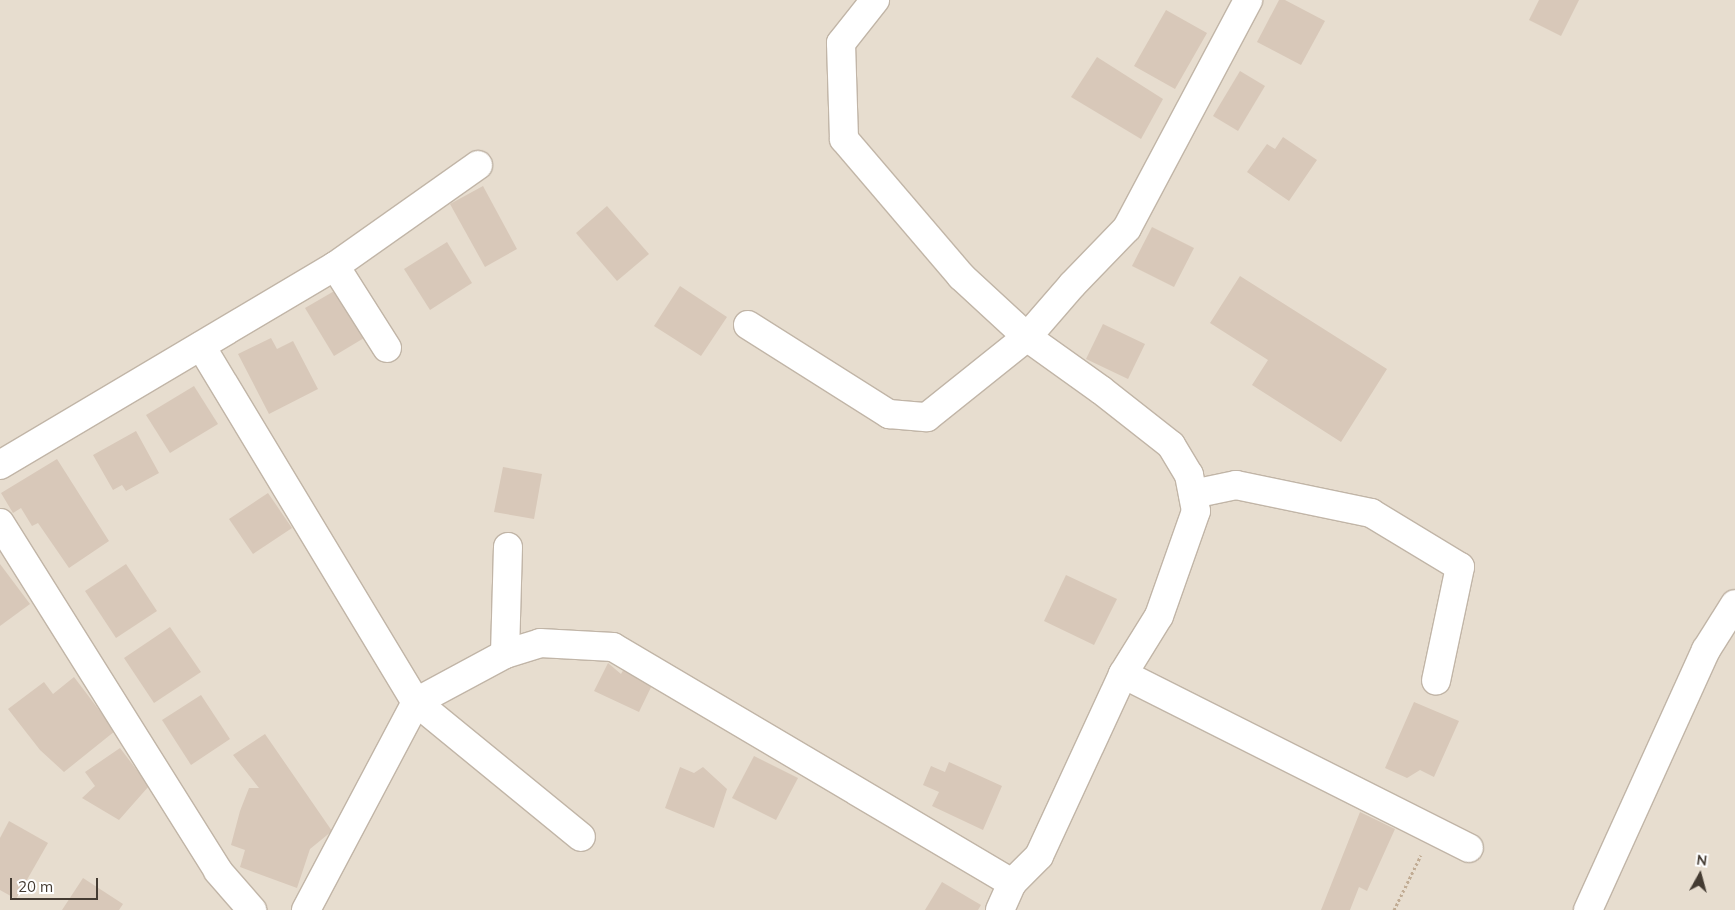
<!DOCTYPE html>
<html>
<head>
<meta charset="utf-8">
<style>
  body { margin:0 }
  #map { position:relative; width:1735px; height:910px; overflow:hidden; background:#f2ebe1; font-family:Mulish,sans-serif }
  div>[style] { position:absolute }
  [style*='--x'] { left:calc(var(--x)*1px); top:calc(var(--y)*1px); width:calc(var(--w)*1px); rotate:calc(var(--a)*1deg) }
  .residential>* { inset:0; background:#e7ddcf }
  .building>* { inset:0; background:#d8c8b9 }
  .path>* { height:3px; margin-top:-1.5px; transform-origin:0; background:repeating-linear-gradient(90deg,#c1ac94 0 2.5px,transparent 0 5px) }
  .roads { filter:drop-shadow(1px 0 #c1b5a7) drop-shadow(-1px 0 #c1b5a7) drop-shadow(0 1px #c1b5a7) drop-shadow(0 -1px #c1b5a7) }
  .minor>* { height:28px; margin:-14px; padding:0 14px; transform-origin:14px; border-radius:14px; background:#fff }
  span { translate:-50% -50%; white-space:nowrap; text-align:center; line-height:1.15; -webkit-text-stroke:5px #fff; paint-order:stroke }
  .north { position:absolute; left:1675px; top:850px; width:50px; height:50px; -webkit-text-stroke:4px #fff; paint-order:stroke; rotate:7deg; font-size:14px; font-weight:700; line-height:20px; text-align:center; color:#443b32 }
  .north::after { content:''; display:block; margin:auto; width:18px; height:22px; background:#443b32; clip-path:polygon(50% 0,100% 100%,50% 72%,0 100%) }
  .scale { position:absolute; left:10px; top:878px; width:88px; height:22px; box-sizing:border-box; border:2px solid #443b32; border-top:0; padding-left:6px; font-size:15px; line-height:18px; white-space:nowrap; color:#443b32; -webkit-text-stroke:4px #fff; paint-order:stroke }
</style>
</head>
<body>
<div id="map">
  <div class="residential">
    <i style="clip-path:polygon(0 0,1735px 0,1735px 910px,0 910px)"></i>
  </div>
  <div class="building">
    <i style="clip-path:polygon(1279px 0,1285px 0,1325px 21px,1301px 65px,1257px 42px)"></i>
    <i style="clip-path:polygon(1539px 0,1579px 0,1561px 36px,1529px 20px)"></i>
    <i style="clip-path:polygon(1166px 10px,1207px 33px,1175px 89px,1134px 66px)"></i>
    <i style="clip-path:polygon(1097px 57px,1163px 99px,1141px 139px,1071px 97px)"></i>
    <i style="clip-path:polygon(1240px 71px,1265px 86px,1238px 131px,1213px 116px)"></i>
    <i style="clip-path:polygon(1283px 137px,1317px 160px,1289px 201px,1247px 172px,1267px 144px,1275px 149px)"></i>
    <i style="clip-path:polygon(483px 186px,517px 249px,485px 267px,450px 204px)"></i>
    <i style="clip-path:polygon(607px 206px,649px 254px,617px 281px,576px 233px)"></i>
    <i style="clip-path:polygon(1152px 227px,1194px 248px,1174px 287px,1132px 266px)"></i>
    <i style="clip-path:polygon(447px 242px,472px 283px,430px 310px,404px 269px)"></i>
    <i style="clip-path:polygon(1240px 276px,1387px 369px,1341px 442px,1252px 385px,1268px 360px,1210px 323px)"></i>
    <i style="clip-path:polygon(680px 286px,727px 317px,701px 356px,654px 326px)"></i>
    <i style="clip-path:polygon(336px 290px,364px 338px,334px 356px,305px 308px)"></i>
    <i style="clip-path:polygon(1103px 324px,1145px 344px,1128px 379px,1086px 359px)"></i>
    <i style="clip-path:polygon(271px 338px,277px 349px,293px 341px,318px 389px,269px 414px,238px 354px)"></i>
    <i style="clip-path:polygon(194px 386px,218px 424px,170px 453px,146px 415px)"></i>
    <i style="clip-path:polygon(136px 431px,159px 473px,126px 491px,122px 485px,113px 490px,93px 455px)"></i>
    <i style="clip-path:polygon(57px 459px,109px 541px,69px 568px,38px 523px,32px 526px,21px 508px,13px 513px,1px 493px)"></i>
    <i style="clip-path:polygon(503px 467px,542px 474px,534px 519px,494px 512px)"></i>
    <i style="clip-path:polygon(268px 493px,292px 528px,253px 554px,229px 519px)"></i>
    <i style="clip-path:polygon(0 564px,30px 604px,0 626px)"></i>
    <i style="clip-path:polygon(126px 564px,157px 611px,116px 638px,85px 591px)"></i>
    <i style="clip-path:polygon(1066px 575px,1117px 599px,1094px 645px,1044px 621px)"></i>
    <i style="clip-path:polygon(170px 627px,201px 672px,154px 703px,124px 658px)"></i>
    <i style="clip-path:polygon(608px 663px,621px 674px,625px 667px,654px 681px,639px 712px,594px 691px)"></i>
    <i style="clip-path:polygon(74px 677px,115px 731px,64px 772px,40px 750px,8px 709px,44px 682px,53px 694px)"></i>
    <i style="clip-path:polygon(201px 695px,230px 739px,191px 765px,162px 720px)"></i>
    <i style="clip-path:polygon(1414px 702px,1459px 721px,1434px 777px,1420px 770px,1407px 778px,1385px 768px)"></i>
    <i style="clip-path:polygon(265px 734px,332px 831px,310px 849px,297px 888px,240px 867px,245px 850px,231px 845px,240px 811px,249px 788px,259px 788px,233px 755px)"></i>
    <i style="clip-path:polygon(120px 748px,149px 786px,119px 820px,82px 798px,95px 786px,85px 772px)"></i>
    <i style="clip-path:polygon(754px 756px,798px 778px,776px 820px,732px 798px)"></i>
    <i style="clip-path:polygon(949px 762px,1002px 786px,983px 830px,932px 806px,939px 792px,923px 785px,931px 766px,945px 772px)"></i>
    <i style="clip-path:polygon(680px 767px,694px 773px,703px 767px,727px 789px,714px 828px,665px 808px)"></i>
    <i style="clip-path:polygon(1360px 812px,1395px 829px,1367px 891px,1359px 887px,1350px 910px,1321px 910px)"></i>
    <i style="clip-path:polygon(9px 821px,48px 843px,16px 899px,0 890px,0 838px)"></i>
    <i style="clip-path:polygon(83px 878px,123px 904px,119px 910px,62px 910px)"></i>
    <i style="clip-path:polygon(942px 882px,981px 905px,978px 910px,925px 910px)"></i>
  </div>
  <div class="path">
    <i style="--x:1394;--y:910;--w:61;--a:-63.9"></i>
  </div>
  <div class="roads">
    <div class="minor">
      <i style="--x:335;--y:266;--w:97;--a:57.6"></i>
      <i style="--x:748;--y:325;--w:167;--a:32.3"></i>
      <i style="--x:889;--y:414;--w:38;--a:5"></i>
      <i style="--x:927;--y:417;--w:128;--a:-38.7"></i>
      <i style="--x:1027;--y:337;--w:90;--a:-137.3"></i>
      <i style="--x:961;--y:276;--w:180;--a:-130.5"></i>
      <i style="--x:844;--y:139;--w:96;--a:-91.8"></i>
      <i style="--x:841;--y:43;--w:55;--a:-51.7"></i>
      <i style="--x:201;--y:346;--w:416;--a:58.9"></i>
      <i style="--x:416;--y:702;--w:213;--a:39.3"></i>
      <i style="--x:0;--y:465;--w:390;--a:-30.7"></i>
      <i style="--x:335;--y:266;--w:175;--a:-35.2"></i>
      <i style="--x:1193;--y:494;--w:44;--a:-11.8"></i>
      <i style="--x:1236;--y:485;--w:138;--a:11.7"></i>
      <i style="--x:1371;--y:513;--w:104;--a:31.2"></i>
      <i style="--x:1460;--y:567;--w:116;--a:101.9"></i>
      <i style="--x:0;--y:523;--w:411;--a:57.9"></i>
      <i style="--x:218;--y:871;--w:52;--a:48.9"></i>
      <i style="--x:505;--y:654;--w:107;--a:-88.4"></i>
      <i style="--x:1123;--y:674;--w:387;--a:26.7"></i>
      <i style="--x:306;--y:910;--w:235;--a:-62.1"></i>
      <i style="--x:416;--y:702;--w:101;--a:-28.3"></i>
      <i style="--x:505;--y:654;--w:37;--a:-17"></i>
      <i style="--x:540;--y:643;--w:73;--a:3.1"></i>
      <i style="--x:613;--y:647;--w:464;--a:30.6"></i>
      <i style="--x:1000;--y:910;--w:30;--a:-66"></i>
      <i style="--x:1012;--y:883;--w:38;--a:-45"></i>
      <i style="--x:1039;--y:856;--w:200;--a:-65.2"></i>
      <i style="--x:1123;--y:674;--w:68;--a:-58.2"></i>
      <i style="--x:1159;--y:616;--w:111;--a:-70.6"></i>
      <i style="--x:1196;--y:511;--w:37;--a:-101"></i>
      <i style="--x:1189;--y:475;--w:35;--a:-121"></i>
      <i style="--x:1171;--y:445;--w:89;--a:-141.8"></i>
      <i style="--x:1101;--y:390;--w:91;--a:-144.4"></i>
      <i style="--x:1027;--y:337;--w:69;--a:-49.1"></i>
      <i style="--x:1072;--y:285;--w:79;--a:-46"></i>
      <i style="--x:1127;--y:228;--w:258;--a:-62"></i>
      <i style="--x:1588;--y:910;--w:286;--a:-65.6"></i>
      <i style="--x:1706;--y:650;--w:54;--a:-57.8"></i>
    </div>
  </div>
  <div class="north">N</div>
  <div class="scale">20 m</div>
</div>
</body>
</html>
